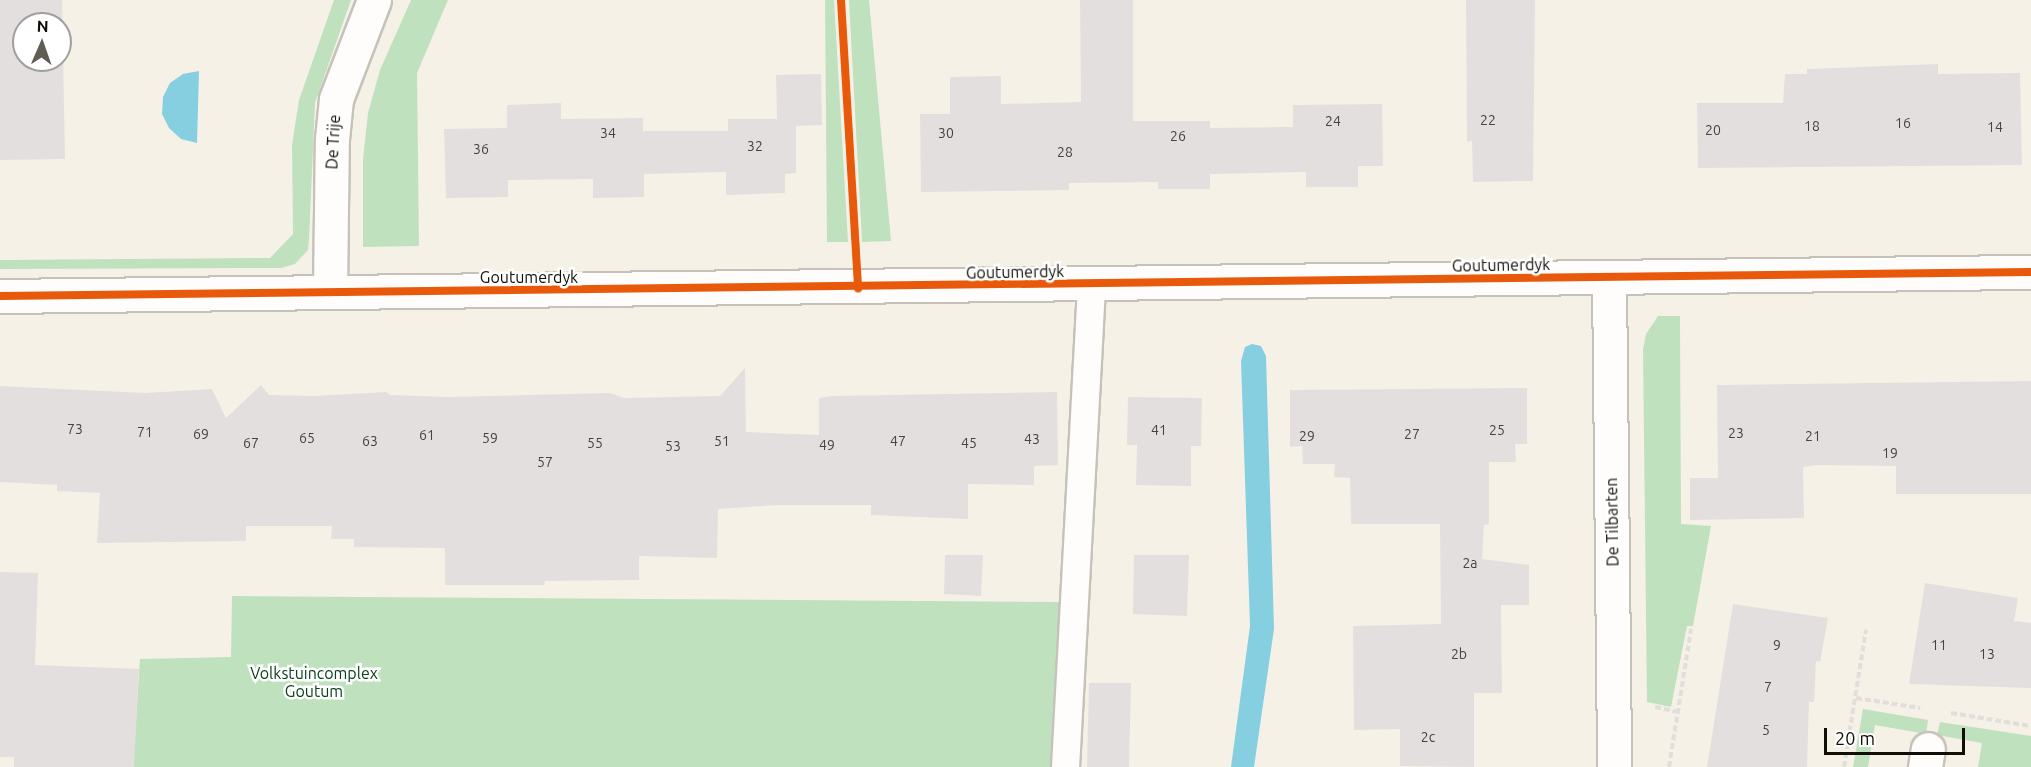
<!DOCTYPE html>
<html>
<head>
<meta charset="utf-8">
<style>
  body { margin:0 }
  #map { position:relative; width:2031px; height:767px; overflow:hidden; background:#f6f1e6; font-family:Ubuntu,sans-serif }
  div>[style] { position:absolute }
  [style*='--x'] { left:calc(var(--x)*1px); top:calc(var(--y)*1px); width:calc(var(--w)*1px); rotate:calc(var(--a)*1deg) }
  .green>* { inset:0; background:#bfe1be }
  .water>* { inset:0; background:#86cfe1 }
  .building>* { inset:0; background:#e3dfde }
  .path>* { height:4px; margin-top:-2px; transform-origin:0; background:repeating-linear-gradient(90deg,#e1dfdc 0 6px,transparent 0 9px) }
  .roads { filter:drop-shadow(2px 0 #c6c2b9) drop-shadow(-2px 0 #c6c2b9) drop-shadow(0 2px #c6c2b9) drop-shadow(0 -2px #c6c2b9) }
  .service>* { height:27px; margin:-13.5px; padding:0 13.5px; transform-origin:13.5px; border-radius:13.5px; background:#fefdfb }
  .minor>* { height:33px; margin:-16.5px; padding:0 16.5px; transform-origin:16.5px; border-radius:16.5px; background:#fefdfb }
  .cycleway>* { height:8px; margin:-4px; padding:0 4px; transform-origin:4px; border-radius:4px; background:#e8590c }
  span { translate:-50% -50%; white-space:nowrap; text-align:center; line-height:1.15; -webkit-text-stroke:5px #fff; paint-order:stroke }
  .number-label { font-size:14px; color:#46433e }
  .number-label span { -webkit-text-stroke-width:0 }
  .street-label { font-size:16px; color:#110e07 }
  .park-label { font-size:16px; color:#0d411d }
  .north { position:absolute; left:12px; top:12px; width:60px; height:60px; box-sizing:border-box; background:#fff; border:2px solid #a09f9c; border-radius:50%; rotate:2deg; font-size:16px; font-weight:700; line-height:24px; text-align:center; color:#110e07 }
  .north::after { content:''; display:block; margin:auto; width:21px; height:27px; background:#615d55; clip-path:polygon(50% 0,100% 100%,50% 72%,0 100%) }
  .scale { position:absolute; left:1824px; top:728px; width:141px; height:27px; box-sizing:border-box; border:3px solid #110e07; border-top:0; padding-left:8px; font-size:18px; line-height:21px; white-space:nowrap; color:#110e07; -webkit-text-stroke:4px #fff; paint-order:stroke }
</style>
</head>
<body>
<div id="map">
  <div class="green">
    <i style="clip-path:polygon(334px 0,351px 0,315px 103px,309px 239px,308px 250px,295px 264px,281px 268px,0 269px,0 260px,270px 258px,293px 234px,292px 145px,299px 100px)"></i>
    <i style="clip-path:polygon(411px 0,448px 0,417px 73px,419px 246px,363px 247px,363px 159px,368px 113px,380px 70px)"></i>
    <i style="clip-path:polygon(825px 0,834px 0,848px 242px,827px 242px)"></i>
    <i style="clip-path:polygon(849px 0,869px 0,891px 241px,862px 242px)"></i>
    <i style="clip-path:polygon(1658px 316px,1680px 316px,1681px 524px,1711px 526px,1693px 626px,1687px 626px,1671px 707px,1647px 702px,1643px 349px,1646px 334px)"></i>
    <i style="clip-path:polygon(1102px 322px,1080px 767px,133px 767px,140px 659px,231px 657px,232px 596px,1060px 602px,1076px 323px)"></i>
    <i style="clip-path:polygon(1863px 709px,1928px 720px,1926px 734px,1875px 725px,1868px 767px,1853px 767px)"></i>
    <i style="clip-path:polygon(1940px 722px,2031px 736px,2031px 767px,1978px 767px,1982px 743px,1937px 735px)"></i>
  </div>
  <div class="water">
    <i style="clip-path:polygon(199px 71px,197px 143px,181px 139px,169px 128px,162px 114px,163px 97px,170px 83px,183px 74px)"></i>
    <i style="clip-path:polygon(1252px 344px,1261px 346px,1266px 356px,1274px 629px,1254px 767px,1231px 767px,1250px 626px,1241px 361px,1245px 347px)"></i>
  </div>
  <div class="building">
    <i style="clip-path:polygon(evenodd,0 0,62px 0,65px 159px,0 160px,0 0,24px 24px,60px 24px,60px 60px,24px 60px,24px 24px)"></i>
    <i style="clip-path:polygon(1080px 0,1133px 0,1133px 121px,1210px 121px,1210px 128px,1293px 127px,1293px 105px,1382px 104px,1383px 166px,1358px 166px,1358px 187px,1306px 187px,1306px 172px,1210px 174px,1210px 189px,1158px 189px,1158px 182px,1069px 183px,1069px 190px,921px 192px,920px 114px,950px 114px,950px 77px,1001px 76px,1001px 104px,1081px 102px)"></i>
    <i style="clip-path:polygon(1466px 0,1535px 0,1533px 181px,1473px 182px,1472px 141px,1467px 142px)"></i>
    <i style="clip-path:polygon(1938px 64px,1938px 74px,2020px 73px,2022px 165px,1698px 168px,1697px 103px,1783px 103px,1785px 74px,1807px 74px,1807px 69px)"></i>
    <i style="clip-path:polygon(821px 74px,822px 125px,796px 126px,796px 173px,785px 174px,785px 193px,726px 195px,726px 172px,644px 174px,644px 197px,593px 198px,593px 179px,508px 180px,508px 197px,446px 198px,444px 129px,507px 128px,507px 105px,561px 103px,561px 119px,643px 118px,643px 131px,728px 131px,728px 119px,777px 119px,776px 75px)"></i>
    <i style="clip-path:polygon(745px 368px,746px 432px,819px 435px,819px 398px,831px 396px,1057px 392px,1058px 465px,1034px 466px,1034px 485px,968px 484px,968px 519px,871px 515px,871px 505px,778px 505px,718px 509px,717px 558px,639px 556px,639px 580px,545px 581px,544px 585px,445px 585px,445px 548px,354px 547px,354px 539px,331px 539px,332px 526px,246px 526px,246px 541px,97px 543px,100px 493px,57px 491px,57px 485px,0 482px,0 386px,145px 393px,212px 389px,226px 418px,261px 385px,269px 395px,315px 396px,386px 392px,390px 395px,450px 397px,610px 393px,624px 398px,720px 396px)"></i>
    <i style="clip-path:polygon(2031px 381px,2031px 494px,1896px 494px,1896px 466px,1817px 465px,1803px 467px,1804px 518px,1690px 520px,1690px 478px,1718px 478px,1717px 385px)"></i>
    <i style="clip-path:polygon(1527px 388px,1527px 444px,1515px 444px,1516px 462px,1489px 462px,1489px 524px,1484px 525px,1482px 559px,1529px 565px,1529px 605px,1501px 605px,1502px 693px,1474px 693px,1474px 767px,1400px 766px,1400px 729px,1354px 730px,1353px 626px,1441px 624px,1440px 524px,1351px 524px,1350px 478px,1334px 477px,1335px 464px,1303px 464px,1302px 446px,1290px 447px,1290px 390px)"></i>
    <i style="clip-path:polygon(1128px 397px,1202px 398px,1201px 446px,1191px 446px,1191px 486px,1136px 485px,1137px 445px,1127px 445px)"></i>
    <i style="clip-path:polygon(945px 555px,983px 555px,981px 596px,944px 594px)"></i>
    <i style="clip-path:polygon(1134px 555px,1189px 555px,1187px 616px,1133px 614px)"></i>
    <i style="clip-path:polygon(0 572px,38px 573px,35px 665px,139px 669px,134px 767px,14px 767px,14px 757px,0 757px)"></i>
    <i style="clip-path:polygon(1925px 583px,2018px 598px,2014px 621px,2031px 623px,2031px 688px,1909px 684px)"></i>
    <i style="clip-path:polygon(1733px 604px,1828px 618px,1820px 662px,1816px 661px,1814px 702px,1809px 702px,1807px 767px,1707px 767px)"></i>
    <i style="clip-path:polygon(1089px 683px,1131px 683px,1129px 767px,1087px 767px)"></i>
  </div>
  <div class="path">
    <i style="--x:1856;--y:698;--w:65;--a:8.9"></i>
    <i style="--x:1655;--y:707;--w:24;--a:12"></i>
    <i style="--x:1951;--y:713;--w:81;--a:9.2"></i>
    <i style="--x:1669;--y:767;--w:140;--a:-80.9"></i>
    <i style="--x:1844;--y:767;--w:139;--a:-80.9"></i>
  </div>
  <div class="roads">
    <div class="service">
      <i style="--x:1065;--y:767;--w:483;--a:-86.9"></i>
    </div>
    <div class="minor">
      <i style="--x:1609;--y:278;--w:489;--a:89.4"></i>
      <i style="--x:330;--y:292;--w:153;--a:-89.3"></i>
      <i style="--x:332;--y:139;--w:40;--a:-84.3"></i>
      <i style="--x:336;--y:99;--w:106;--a:-69"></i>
      <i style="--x:0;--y:296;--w:2031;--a:-0.68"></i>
      <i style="--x:1925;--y:767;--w:18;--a:-81"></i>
    </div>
  </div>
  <div class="cycleway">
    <i style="--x:841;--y:0;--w:289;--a:86.6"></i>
    <i style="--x:0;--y:296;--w:2031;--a:-0.68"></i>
  </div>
  <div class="number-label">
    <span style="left:1488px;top:120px">22</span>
    <span style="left:1333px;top:121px">24</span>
    <span style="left:1903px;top:123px">16</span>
    <span style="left:1812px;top:126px">18</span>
    <span style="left:1995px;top:127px">14</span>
    <span style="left:1713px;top:130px">20</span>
    <span style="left:608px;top:133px">34</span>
    <span style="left:946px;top:133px">30</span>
    <span style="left:1178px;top:136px">26</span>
    <span style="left:755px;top:146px">32</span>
    <span style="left:481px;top:149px">36</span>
    <span style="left:1065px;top:152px">28</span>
    <span style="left:75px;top:429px">73</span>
    <span style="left:1159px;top:430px">41</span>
    <span style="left:1497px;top:430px">25</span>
    <span style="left:145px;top:432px">71</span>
    <span style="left:1736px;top:433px">23</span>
    <span style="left:201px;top:434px">69</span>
    <span style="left:1412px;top:434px">27</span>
    <span style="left:427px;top:435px">61</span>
    <span style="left:1307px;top:436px">29</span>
    <span style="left:1813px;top:436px">21</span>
    <span style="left:307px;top:438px">65</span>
    <span style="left:490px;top:438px">59</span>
    <span style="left:1032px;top:439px">43</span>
    <span style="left:370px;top:441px">63</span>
    <span style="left:722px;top:441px">51</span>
    <span style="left:898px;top:441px">47</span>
    <span style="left:251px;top:443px">67</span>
    <span style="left:595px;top:443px">55</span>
    <span style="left:969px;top:443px">45</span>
    <span style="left:827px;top:445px">49</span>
    <span style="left:673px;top:446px">53</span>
    <span style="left:1890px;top:453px">19</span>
    <span style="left:545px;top:462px">57</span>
    <span style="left:1470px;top:563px">2a</span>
    <span style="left:1777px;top:645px">9</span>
    <span style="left:1939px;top:645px">11</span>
    <span style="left:1459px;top:654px">2b</span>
    <span style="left:1987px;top:654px">13</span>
    <span style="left:1768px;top:687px">7</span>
    <span style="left:1766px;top:730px">5</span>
    <span style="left:1428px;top:737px">2c</span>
  </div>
  <div class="street-label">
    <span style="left:333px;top:142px;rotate:-87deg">De Trije</span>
    <span style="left:1501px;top:265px;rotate:-1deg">Goutumerdyk</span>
    <span style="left:1015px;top:272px;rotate:-1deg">Goutumerdyk</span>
    <span style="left:529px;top:277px">Goutumerdyk</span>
    <span style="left:1612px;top:522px;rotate:-91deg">De Tilbarten</span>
  </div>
  <div class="park-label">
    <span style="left:314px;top:682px">Volkstuincomplex<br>Goutum</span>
  </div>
  <div class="north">N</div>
  <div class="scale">20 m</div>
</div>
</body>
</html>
